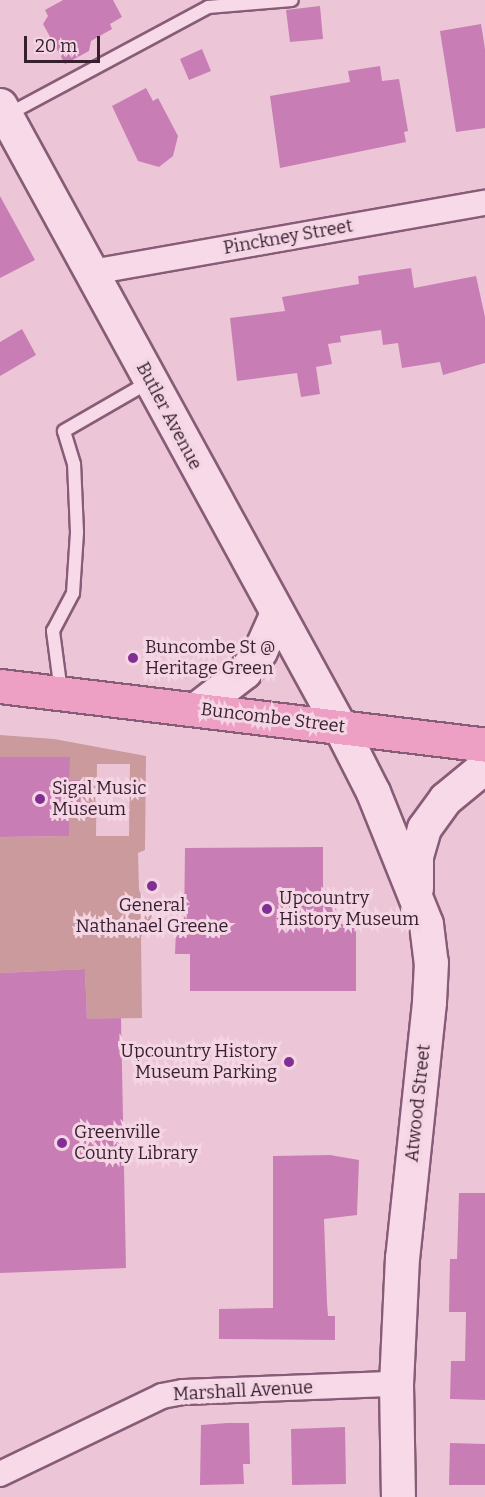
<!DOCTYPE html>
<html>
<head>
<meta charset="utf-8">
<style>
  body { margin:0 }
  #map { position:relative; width:485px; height:1497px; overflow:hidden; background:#ecc6d7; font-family:Bitter,serif }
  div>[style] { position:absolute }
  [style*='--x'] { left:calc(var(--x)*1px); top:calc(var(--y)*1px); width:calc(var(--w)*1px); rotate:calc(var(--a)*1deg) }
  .green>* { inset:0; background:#ca9a9c }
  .building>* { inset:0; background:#c97db5 }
  .roads { filter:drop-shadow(2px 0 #875c77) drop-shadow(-2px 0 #875c77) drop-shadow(0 2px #875c77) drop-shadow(0 -2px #875c77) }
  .lane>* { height:12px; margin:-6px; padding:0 6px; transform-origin:6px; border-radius:6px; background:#f7d9e7 }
  .street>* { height:24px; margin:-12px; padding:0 12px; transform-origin:12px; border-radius:12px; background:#f7d9e7 }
  .secondary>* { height:33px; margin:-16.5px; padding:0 16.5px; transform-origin:16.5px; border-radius:16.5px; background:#f7d9e7 }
  .primary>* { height:33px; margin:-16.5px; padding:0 16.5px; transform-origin:16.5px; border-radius:16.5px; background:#ed9fc4 }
  .dots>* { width:16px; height:16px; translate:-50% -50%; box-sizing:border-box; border:3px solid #f4d5e3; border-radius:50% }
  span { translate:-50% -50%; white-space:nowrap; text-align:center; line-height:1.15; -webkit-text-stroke:6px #f4d5e3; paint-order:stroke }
  .street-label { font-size:18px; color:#371f30 }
  .poi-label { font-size:18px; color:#371f30 }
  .left { translate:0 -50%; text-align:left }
  .right { translate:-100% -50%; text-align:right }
  .scale { position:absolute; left:24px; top:36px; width:76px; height:27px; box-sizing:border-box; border:3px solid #371f30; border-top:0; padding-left:8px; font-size:18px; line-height:21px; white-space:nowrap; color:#371f30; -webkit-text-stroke:4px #f4d5e3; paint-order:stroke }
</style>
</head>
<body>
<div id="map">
  <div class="green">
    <i style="clip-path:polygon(evenodd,0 735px,54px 739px,146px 756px,145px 850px,138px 853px,139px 890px,152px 916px,141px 937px,142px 1018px,87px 1019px,85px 969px,0 973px,0 837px,69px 836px,69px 818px,80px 818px,81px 780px,69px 780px,69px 757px,0 757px,0 735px,97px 764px,130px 764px,129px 836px,96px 836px,97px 764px)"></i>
  </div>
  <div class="building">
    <i style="clip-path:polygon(63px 0,113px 0,122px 17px,110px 24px,112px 29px,91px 41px,89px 51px,65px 64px,43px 24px,48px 16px,45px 10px)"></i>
    <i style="clip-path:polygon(320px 6px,323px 39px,290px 42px,286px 10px)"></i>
    <i style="clip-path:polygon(481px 24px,485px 49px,485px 128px,456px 132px,440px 31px)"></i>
    <i style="clip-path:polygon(202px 49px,211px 71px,189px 80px,180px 59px)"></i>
    <i style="clip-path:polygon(380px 66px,382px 81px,399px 79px,408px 131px,404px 132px,406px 142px,280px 168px,270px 96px,350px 82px,348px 71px)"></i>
    <i style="clip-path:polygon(146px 88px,153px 101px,158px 98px,178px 136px,173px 156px,159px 167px,138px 161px,112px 106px)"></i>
    <i style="clip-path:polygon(0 196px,35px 260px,0 278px)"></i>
    <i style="clip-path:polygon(411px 268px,414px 288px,476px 276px,485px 317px,485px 363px,443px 375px,440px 362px,402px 368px,398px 343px,383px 345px,381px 330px,340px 336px,341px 342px,328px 344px,332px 364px,316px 367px,320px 394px,301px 397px,297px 373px,237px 381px,230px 318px,285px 311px,282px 297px,359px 284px,358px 276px)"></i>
    <i style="clip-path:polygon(22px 329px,36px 355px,0 376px,0 342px)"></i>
    <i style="clip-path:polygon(0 757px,70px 757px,69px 780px,81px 780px,80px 818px,69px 818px,69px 836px,0 837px)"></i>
    <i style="clip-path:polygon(323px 847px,323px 894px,336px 894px,336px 924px,356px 924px,356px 991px,190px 991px,190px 954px,175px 954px,176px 929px,184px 929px,185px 848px)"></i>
    <i style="clip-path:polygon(85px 969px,87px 1019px,121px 1018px,126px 1268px,0 1273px,0 973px)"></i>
    <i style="clip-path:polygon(330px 1155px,359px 1160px,357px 1215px,324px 1219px,327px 1303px,328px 1316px,335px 1316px,335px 1340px,219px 1339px,219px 1309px,273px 1308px,273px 1156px)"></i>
    <i style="clip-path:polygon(459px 1193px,485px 1193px,485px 1400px,450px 1399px,451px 1361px,465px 1361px,466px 1312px,449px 1312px,450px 1259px,457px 1259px)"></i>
    <i style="clip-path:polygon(227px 1423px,249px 1423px,250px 1464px,243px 1464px,244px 1484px,200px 1485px,201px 1425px)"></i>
    <i style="clip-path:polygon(345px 1427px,346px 1484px,292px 1485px,291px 1429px)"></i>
    <i style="clip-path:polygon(450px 1443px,485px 1444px,485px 1485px,449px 1485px)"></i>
  </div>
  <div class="roads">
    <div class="lane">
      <i style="--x:7;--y:115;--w:228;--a:-28.2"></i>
      <i style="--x:208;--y:7;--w:84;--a:-4.8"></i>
      <i style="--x:61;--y:692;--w:62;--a:-97.5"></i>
      <i style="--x:53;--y:631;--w:43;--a:-62.2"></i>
      <i style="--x:73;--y:593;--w:61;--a:-86.2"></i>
      <i style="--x:77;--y:532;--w:68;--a:-92.5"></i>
      <i style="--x:74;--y:464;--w:34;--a:-107"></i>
      <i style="--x:64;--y:431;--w:98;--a:-30"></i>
    </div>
    <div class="street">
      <i style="--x:92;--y:272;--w:399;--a:-10"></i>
      <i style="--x:0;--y:1474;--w:180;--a:-25.7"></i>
      <i style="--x:162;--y:1396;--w:21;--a:-11"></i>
      <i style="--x:183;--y:1392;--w:213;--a:-2.2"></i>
    </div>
    <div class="secondary">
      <i style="--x:0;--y:105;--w:709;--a:61.34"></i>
      <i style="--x:340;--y:727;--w:73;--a:63.1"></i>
      <i style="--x:373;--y:792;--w:142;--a:68.1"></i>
      <i style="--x:426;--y:924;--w:38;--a:83"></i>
      <i style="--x:431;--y:962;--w:40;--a:92.9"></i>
      <i style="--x:429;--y:1002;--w:256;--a:96"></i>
      <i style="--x:402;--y:1257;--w:127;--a:92.7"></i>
      <i style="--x:396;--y:1384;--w:113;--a:89"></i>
      <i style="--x:196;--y:709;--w:61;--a:-37.6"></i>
      <i style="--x:244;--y:672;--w:26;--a:-53"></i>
      <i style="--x:260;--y:651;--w:39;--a:-66"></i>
      <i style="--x:416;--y:888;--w:32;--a:-90"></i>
      <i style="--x:416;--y:856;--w:29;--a:-74"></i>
      <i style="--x:424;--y:828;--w:36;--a:-54"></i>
      <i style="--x:445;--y:799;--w:52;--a:-39.5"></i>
    </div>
    <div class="primary">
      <i style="--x:0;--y:686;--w:489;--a:6.9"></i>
    </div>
  </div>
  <div class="dots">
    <i style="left:133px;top:658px;background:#822f93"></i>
    <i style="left:40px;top:799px;background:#822f93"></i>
    <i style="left:152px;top:886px;background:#822f93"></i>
    <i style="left:267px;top:909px;background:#822f93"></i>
    <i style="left:289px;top:1062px;background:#822f93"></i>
    <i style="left:62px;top:1143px;background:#822f93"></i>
  </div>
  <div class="street-label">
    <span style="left:288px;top:237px;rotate:-10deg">Pinckney Street</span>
    <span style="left:169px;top:416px;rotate:62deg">Butler Avenue</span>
    <span style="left:273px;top:718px;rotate:7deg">Buncombe Street</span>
    <span style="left:418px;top:1103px;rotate:-84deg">Atwood Street</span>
    <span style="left:243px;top:1391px;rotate:-3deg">Marshall Avenue</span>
  </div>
  <div class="poi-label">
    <span class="left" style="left:145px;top:658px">Buncombe St @<br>Heritage Green</span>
    <span class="left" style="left:52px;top:799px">Sigal Music<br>Museum</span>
    <span class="left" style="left:279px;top:909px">Upcountry<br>History Museum</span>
    <span style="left:152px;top:916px">General<br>Nathanael Greene</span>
    <span class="right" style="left:277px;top:1062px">Upcountry History<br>Museum Parking</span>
    <span class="left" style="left:74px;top:1143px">Greenville<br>County Library</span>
  </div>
  <div class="scale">20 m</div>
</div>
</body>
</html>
